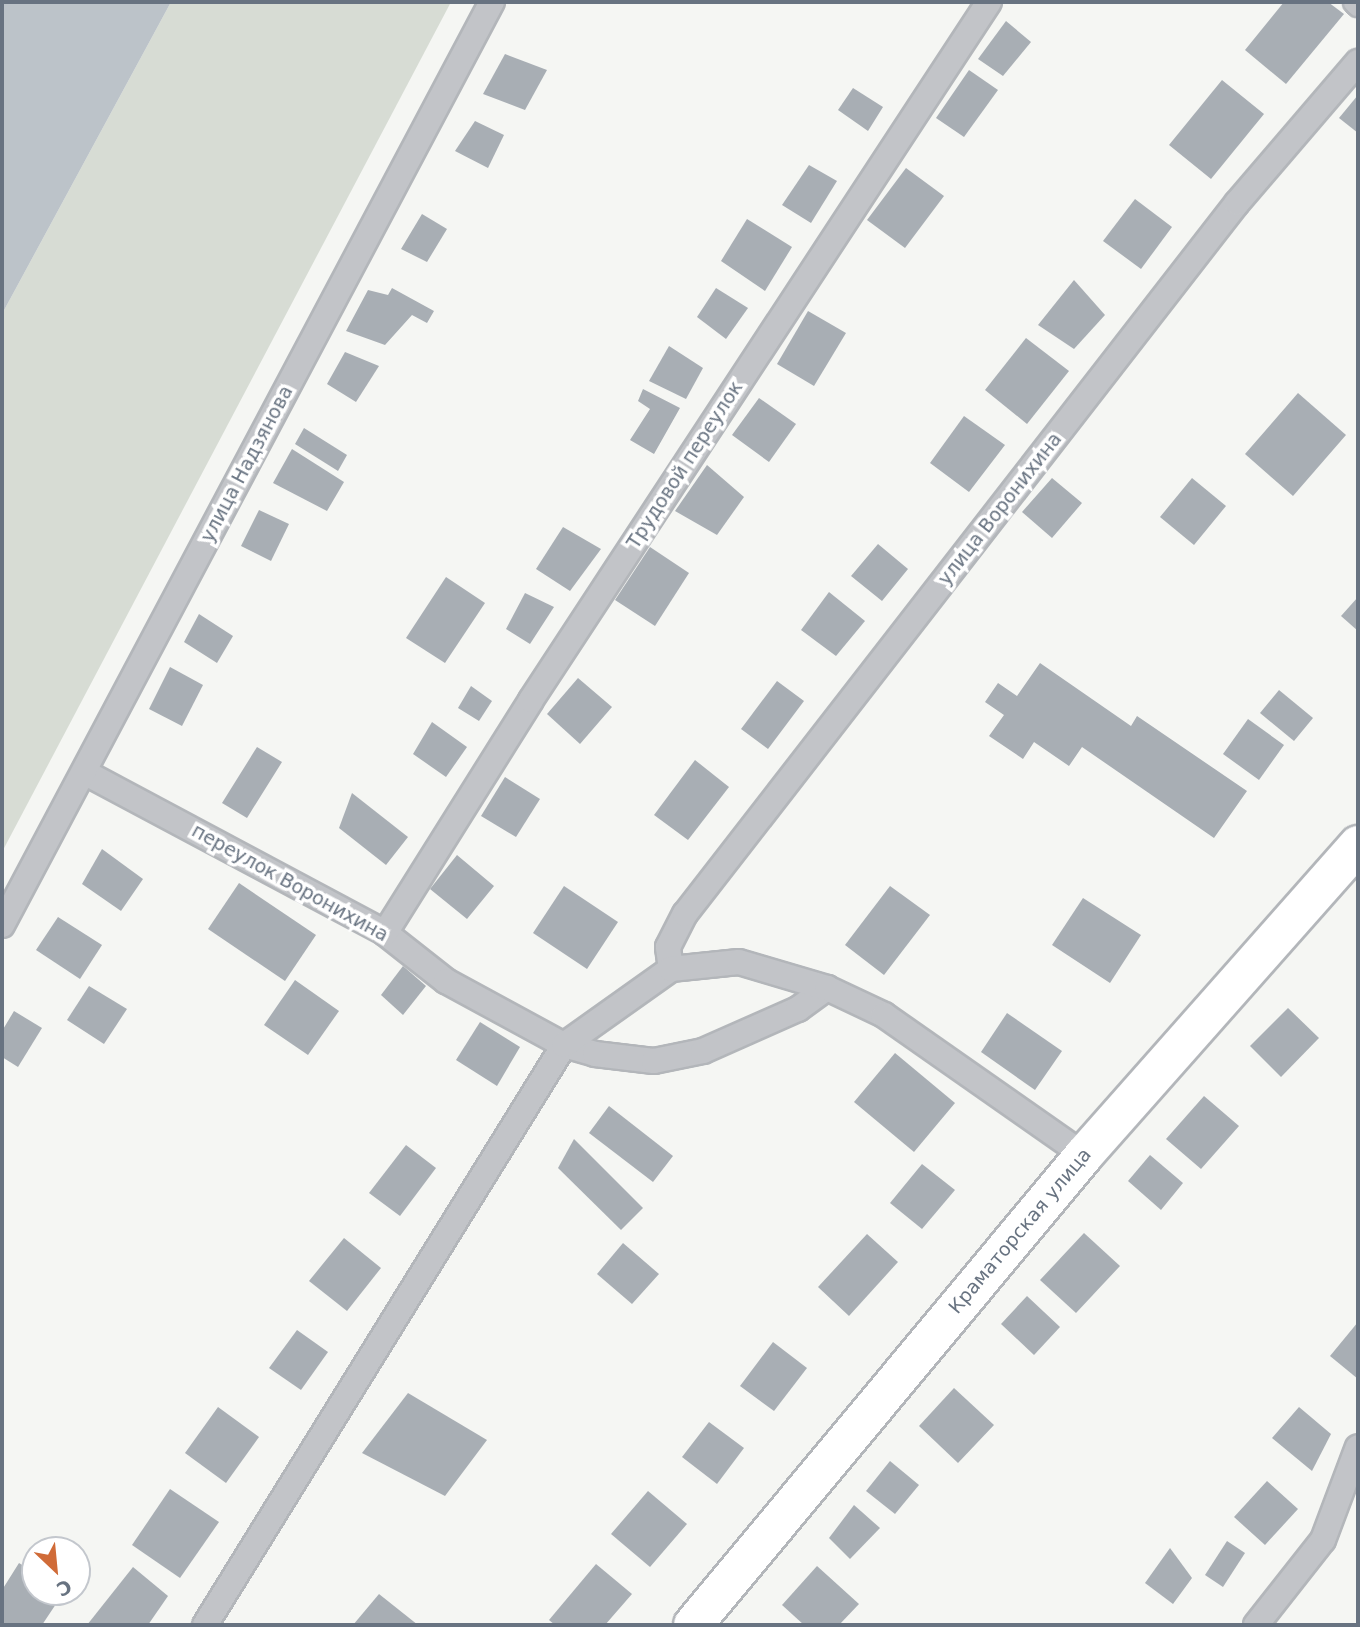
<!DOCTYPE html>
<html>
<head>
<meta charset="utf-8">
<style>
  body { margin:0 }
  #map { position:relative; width:1360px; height:1627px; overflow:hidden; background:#f5f6f3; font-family:"DejaVu Sans",sans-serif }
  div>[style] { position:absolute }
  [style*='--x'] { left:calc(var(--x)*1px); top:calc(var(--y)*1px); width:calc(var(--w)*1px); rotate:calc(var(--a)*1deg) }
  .green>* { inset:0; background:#d7dcd4 }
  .water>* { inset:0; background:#bcc3c9 }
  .building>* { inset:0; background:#a8aeb4 }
  .roads { filter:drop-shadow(2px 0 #b3b6ba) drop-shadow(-2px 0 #b3b6ba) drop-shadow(0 2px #b3b6ba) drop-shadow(0 -2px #b3b6ba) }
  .street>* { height:24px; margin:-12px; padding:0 12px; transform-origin:12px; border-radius:12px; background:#c2c4c8 }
  .primary>* { height:38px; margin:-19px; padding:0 19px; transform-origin:19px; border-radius:19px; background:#fff }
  span { translate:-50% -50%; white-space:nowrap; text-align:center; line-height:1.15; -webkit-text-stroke:7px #fff; paint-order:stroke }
  .street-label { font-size:19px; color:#687381 }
  .frame { position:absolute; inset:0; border:4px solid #687381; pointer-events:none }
  .north { position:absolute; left:21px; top:1536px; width:70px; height:70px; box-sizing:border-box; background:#fff; border:2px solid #c3c7cd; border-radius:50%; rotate:154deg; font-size:19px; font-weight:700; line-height:28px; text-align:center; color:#687381 }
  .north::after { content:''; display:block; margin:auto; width:24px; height:32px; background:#d06b38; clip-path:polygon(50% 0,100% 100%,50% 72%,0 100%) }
</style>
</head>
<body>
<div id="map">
  <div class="green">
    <i style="clip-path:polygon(171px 2px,451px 2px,2px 852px,2px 314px)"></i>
  </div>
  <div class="water">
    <i style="clip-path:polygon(2px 2px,171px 2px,2px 314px)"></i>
  </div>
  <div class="building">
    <i style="clip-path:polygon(1284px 2px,1328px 2px,1344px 14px,1286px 84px,1245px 50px)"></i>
    <i style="clip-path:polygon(1006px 21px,1031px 42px,1003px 76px,978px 59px)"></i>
    <i style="clip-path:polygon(505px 54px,547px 70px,525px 110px,483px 94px)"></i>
    <i style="clip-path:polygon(969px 70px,998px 90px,964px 137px,936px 118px)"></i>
    <i style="clip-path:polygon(1222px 80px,1264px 114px,1211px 179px,1169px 145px)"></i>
    <i style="clip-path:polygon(853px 88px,883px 107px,868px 131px,838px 110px)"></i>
    <i style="clip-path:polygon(1358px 95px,1358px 133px,1339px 118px)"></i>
    <i style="clip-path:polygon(475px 121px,504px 135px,488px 168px,455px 151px)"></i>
    <i style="clip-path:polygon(809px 165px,837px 181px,811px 223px,782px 205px)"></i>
    <i style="clip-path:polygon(906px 168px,944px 196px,905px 248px,867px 220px)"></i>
    <i style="clip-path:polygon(1135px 199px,1172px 227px,1141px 269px,1103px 241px)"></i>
    <i style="clip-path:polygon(422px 214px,447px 229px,427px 262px,401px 249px)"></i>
    <i style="clip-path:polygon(747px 219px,792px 247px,765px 291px,721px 261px)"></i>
    <i style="clip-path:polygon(1074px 280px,1105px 315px,1074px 349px,1038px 325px)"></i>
    <i style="clip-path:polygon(392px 288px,434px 311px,427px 323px,412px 315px,385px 345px,346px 331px,368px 290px,388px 295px)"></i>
    <i style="clip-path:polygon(716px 288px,748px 308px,726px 339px,697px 317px)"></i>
    <i style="clip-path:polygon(808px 311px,846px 333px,814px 386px,777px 364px)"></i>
    <i style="clip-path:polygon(1026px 338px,1069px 371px,1027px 424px,985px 390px)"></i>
    <i style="clip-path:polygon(669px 346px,703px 368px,686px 399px,649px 381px)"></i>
    <i style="clip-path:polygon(345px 352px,379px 366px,356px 402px,327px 384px)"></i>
    <i style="clip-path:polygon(643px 389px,680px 408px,654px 454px,630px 440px,650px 409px,638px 401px)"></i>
    <i style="clip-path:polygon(1298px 393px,1346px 435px,1293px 496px,1245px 454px)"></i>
    <i style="clip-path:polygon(759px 398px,796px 424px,769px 462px,732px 435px)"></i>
    <i style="clip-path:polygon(964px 416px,1005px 445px,969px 492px,930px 463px)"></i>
    <i style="clip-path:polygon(304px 428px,347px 455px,338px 471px,295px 444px)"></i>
    <i style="clip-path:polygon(292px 449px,344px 482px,327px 511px,273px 483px)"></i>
    <i style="clip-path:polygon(707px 465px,744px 497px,717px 535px,675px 511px)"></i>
    <i style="clip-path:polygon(1052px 478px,1082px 503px,1052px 538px,1022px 512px)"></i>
    <i style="clip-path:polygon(1192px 478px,1226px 506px,1194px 545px,1160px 517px)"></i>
    <i style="clip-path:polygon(259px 510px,289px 524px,271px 561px,241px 546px)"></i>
    <i style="clip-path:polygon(563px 527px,601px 549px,570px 591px,536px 569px)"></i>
    <i style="clip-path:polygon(878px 544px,908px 569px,882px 601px,851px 576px)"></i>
    <i style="clip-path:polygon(650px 547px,689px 573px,655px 626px,615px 600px)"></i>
    <i style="clip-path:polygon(446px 577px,485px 603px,445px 663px,406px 638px)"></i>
    <i style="clip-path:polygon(829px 592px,865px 621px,836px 656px,801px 630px)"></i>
    <i style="clip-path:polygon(525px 593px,554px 607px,530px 644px,506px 629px)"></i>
    <i style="clip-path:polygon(1358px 597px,1358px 631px,1341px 616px)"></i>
    <i style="clip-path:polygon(199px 614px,233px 636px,217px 663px,184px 642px)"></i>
    <i style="clip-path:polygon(1040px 663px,1131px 726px,1137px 716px,1247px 791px,1214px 838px,1082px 747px,1069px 766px,1034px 742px,1023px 759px,989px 736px,1004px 715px,985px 702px,998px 683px,1017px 696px)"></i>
    <i style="clip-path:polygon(170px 667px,203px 685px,182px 726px,149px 709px)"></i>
    <i style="clip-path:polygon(578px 678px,612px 707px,580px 744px,547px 714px)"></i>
    <i style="clip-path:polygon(777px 681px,804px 701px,768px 749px,741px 729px)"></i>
    <i style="clip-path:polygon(471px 686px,492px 701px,479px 721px,458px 708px)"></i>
    <i style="clip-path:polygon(1279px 690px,1313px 718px,1294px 741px,1260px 713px)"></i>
    <i style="clip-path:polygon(1248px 719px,1284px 745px,1259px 780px,1223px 754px)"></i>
    <i style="clip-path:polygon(432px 722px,467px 747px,446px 777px,413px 754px)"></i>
    <i style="clip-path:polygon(257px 747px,282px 762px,247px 818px,222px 803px)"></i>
    <i style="clip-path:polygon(695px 760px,729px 787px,688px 840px,654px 815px)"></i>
    <i style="clip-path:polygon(505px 777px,540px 799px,516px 837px,481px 816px)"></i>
    <i style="clip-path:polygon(352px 793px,408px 837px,386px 865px,339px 828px)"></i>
    <i style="clip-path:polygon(102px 849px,143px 879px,121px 911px,82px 884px)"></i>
    <i style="clip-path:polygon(457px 855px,494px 886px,467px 919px,430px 889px)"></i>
    <i style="clip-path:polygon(239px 883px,316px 935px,285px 981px,208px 929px)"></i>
    <i style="clip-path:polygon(564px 886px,618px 922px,587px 969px,533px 933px)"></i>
    <i style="clip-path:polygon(890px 886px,930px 915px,884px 975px,845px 945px)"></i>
    <i style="clip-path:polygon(1083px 898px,1141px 935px,1110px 983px,1052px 945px)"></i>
    <i style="clip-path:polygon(58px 917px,102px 945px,80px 979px,36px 950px)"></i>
    <i style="clip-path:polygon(403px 966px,426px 986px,403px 1015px,381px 995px)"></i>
    <i style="clip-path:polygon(295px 980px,339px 1011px,308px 1055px,264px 1025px)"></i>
    <i style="clip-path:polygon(89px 986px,127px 1009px,104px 1044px,67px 1020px)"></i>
    <i style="clip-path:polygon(1288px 1008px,1319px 1038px,1281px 1077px,1250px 1046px)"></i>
    <i style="clip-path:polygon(14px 1011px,42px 1028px,18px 1067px,2px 1057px,2px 1031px)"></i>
    <i style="clip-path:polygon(1007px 1013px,1062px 1051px,1035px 1090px,981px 1052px)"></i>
    <i style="clip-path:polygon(480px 1022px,520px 1047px,497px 1086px,456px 1060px)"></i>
    <i style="clip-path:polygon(895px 1053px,955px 1103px,914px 1152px,854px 1102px)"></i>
    <i style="clip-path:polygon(1204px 1096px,1239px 1126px,1201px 1169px,1166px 1139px)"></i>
    <i style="clip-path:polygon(609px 1106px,673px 1156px,653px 1182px,589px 1133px)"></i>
    <i style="clip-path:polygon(574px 1139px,643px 1208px,621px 1230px,558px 1168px)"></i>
    <i style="clip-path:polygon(406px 1145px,436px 1168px,400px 1216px,369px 1193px)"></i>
    <i style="clip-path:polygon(1150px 1155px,1183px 1183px,1161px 1210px,1128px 1181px)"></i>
    <i style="clip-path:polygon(922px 1164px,955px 1190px,922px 1229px,890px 1203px)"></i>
    <i style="clip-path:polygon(1084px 1233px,1120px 1266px,1076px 1313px,1040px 1280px)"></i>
    <i style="clip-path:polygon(867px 1234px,898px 1262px,849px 1316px,818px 1287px)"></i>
    <i style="clip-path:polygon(344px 1238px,381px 1268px,347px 1311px,309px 1281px)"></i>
    <i style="clip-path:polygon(623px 1243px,659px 1274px,632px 1304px,597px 1274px)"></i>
    <i style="clip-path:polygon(1027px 1296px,1060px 1327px,1034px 1355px,1001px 1324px)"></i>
    <i style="clip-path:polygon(1358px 1322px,1358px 1379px,1330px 1356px)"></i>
    <i style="clip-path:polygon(297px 1330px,328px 1352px,301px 1390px,269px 1368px)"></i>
    <i style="clip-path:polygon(773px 1342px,807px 1368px,774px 1411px,740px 1386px)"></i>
    <i style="clip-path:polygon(954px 1388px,994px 1425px,958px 1463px,919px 1426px)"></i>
    <i style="clip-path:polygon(408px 1393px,487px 1440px,445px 1496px,362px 1453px)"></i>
    <i style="clip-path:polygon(218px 1407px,259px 1437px,226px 1483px,185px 1453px)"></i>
    <i style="clip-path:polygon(1299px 1407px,1331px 1434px,1312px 1471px,1272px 1438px)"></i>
    <i style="clip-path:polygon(709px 1422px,744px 1448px,717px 1484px,682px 1457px)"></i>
    <i style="clip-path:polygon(890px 1461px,919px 1485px,895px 1514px,866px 1491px)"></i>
    <i style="clip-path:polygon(1267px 1481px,1298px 1509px,1265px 1545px,1234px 1517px)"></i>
    <i style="clip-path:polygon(170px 1489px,219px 1522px,180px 1578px,132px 1545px)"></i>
    <i style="clip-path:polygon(648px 1491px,687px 1524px,650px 1567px,611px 1534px)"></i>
    <i style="clip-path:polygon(854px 1505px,880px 1528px,850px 1559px,829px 1538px)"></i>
    <i style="clip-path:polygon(1227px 1541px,1245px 1553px,1223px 1587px,1205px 1575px)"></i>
    <i style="clip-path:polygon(1170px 1548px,1192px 1578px,1173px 1604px,1145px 1583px)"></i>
    <i style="clip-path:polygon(19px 1563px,35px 1573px,35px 1592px,64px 1592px,42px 1625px,2px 1624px,2px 1590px)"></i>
    <i style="clip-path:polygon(596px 1564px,632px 1594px,605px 1625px,555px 1625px,549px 1620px)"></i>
    <i style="clip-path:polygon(817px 1566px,859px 1604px,839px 1625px,804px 1625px,782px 1605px)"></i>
    <i style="clip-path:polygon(133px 1567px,168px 1596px,148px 1625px,87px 1625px)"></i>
    <i style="clip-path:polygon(379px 1594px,418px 1625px,353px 1625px)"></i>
  </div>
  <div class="roads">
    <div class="street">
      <i style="--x:1356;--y:2;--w:3;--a:45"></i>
      <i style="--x:84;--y:772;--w:341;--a:28.1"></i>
      <i style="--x:385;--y:933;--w:78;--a:38.2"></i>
      <i style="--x:446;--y:981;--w:134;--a:28.5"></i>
      <i style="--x:564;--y:1045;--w:32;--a:16"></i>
      <i style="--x:595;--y:1054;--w:59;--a:6.8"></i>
      <i style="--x:654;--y:1061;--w:50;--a:-11.5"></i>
      <i style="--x:703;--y:1051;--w:104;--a:-23.9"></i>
      <i style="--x:798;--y:1009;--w:36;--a:-36"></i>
      <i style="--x:2;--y:925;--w:1045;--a:-62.04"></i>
      <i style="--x:385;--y:933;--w:275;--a:-57.9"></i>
      <i style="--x:531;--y:700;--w:835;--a:-56.73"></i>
      <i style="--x:671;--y:969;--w:22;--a:-98"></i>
      <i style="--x:668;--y:947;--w:37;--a:-63"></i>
      <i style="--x:685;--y:914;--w:900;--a:-52.18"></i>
      <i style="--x:1237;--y:203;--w:186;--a:-49.4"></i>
      <i style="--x:205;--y:1625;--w:682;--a:-58.24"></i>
      <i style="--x:564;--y:1045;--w:131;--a:-35.4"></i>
      <i style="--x:671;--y:969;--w:68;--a:-5.9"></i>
      <i style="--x:739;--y:962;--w:92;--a:16.5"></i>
      <i style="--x:827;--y:988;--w:63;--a:25.3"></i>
      <i style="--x:884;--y:1015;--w:244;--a:35"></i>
      <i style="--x:1256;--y:1625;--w:108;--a:-51.8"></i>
      <i style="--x:1323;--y:1540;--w:99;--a:-69.4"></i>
    </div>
    <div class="primary">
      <i style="--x:693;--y:1625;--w:611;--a:-50.24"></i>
      <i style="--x:1084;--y:1155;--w:414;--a:-48.5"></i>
    </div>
  </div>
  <div class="street-label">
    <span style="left:247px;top:464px;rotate:-62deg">улица Надзянова</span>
    <span style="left:685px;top:465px;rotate:-57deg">Трудовой переулок</span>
    <span style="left:1000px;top:509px;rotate:-52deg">улица Воронихина</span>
    <span style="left:290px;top:883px;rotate:29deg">переулок Воронихина</span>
    <span style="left:1020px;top:1231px;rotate:-50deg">Краматорская улица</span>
  </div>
  <div class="frame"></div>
  <div class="north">С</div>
</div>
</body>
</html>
